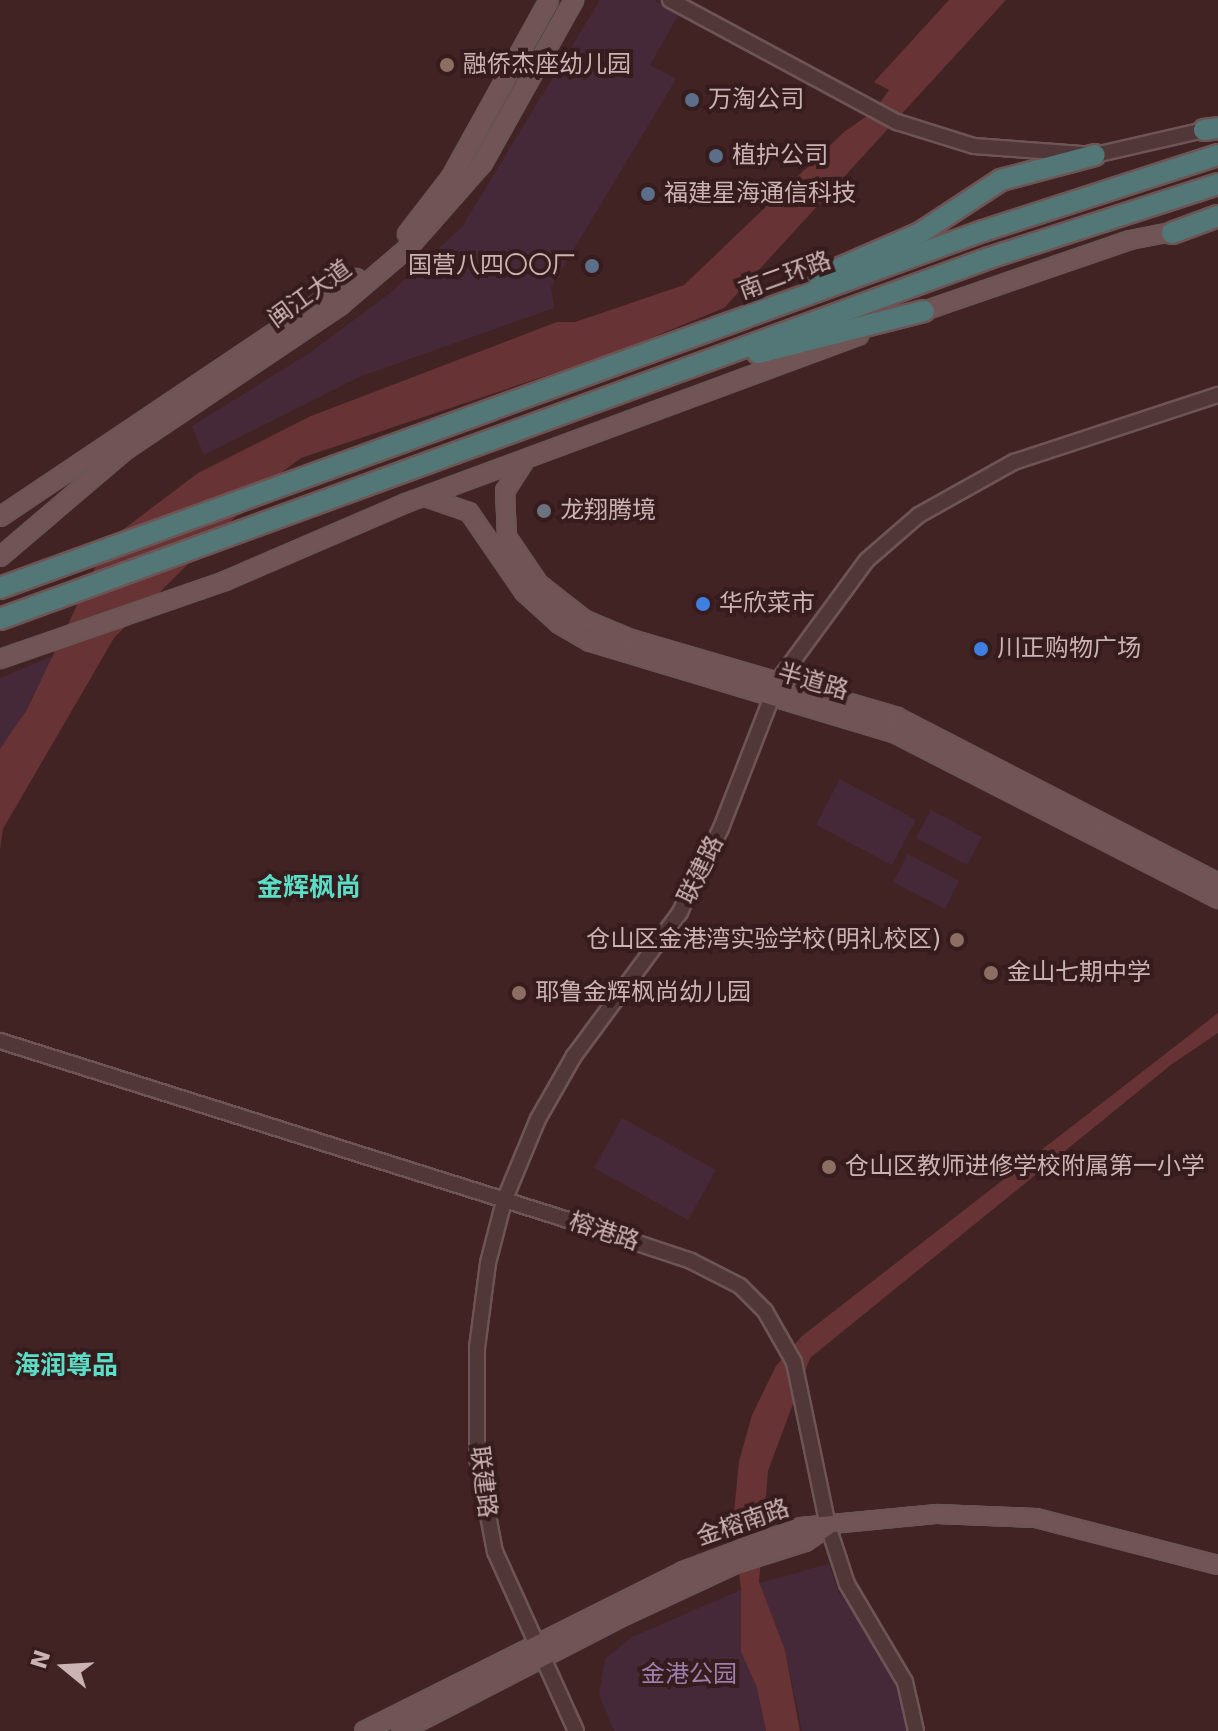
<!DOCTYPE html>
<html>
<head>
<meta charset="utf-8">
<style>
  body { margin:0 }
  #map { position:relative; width:1218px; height:1731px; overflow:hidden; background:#412324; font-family:"DejaVu Sans","Noto Sans SC",sans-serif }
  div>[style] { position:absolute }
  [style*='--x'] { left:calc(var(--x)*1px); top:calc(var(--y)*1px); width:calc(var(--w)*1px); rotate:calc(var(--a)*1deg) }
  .green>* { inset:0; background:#462939 }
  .water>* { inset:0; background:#673334 }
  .roads { filter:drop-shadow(2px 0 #6e5555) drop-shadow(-2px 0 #6e5555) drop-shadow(0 2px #6e5555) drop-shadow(0 -2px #6e5555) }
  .minor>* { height:14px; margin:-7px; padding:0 7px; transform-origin:7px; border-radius:7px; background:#513737 }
  .major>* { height:16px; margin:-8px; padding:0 8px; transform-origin:8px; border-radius:8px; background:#715556 }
  .highway>* { height:20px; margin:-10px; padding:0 10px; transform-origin:10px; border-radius:10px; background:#537777 }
  .dots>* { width:22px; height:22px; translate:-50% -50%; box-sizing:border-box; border:4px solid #361c1c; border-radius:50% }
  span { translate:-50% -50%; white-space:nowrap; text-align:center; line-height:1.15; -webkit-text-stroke:8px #361c1c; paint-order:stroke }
  .poi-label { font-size:24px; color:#cbb3b3 }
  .left { translate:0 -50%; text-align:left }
  .right { translate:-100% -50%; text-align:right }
  .street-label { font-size:24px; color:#cbb3b3 }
  .park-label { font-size:24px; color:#9c7fad }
  .neighbourhood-label { font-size:26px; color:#5bdec7; font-weight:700 }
  .north { position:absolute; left:24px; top:1627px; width:80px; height:80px; -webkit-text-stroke:6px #361c1c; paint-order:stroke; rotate:288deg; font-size:22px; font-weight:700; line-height:32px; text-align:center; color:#cbb3b3 }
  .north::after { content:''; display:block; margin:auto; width:28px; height:36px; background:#cbb3b3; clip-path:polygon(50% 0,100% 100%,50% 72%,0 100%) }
</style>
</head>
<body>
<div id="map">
  <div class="green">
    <i style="clip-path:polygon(600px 0,654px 0,679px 14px,650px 65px,676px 79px,551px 287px,554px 308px,359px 377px,204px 455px,192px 426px,311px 352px,389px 294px,462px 227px)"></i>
    <i style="clip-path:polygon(53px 656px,17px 727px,0 749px,0 678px)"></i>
    <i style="clip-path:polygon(840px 779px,916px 820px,892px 865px,816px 825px)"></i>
    <i style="clip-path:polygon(931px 810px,982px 837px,967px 865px,916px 838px)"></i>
    <i style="clip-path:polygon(908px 854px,959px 881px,945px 909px,893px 882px)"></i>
    <i style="clip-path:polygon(622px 1118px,716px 1170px,688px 1220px,594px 1168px)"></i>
    <i style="clip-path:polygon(829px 1564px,839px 1594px,846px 1595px,901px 1687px,908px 1731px,802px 1731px,785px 1650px,759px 1583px)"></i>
    <i style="clip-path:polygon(741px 1590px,741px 1652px,757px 1688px,766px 1731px,614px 1731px,599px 1694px,605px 1659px,632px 1637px)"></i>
  </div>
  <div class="water">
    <i style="clip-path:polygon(949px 0,1006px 0,724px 308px,614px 353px,301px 458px,274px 478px,114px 638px,3px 829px,0 850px,0 749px,26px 711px,108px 541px,198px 473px,311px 416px,557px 322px,575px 322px,684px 285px,844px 132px,874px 111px,889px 90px,874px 82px)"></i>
    <i style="clip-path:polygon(1218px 1013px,1218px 1033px,1172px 1064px,810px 1358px,768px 1471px,759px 1582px,785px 1650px,800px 1731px,766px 1731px,757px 1688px,741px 1652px,741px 1590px,733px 1523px,739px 1461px,752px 1415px,776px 1366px,802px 1336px)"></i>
  </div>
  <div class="roads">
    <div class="minor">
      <i style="--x:670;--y:0;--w:258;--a:28.3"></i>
      <i style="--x:897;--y:122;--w:81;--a:17.3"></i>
      <i style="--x:974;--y:146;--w:121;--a:4.3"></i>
      <i style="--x:1095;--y:155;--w:112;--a:-12.9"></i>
      <i style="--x:0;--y:1041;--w:592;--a:17.49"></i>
      <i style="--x:565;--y:1219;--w:133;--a:18.4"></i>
      <i style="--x:691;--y:1261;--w:55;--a:27"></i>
      <i style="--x:740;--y:1286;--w:35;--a:45"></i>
      <i style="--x:765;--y:1311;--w:59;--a:60.4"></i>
      <i style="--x:794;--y:1362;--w:167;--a:78.3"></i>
      <i style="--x:828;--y:1526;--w:61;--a:71.9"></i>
      <i style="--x:847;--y:1584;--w:114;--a:59.4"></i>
      <i style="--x:905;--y:1682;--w:50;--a:77.3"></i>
      <i style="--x:576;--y:1731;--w:196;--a:-114.3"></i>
      <i style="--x:495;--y:1552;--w:96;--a:-100.8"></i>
      <i style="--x:477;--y:1458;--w:110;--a:-90"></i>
      <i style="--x:477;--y:1348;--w:86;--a:-82.6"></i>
      <i style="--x:488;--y:1263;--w:64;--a:-75.5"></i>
      <i style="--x:504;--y:1201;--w:89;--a:-67.5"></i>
      <i style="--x:538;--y:1119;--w:73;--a:-60.3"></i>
      <i style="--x:574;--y:1056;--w:179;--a:-53.6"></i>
      <i style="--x:680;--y:912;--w:93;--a:-64"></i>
      <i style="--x:721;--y:828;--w:158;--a:-68.8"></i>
      <i style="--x:778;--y:681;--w:150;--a:-53.7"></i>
      <i style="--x:867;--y:560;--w:69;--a:-40.9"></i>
      <i style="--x:919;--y:515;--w:109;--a:-29.2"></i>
      <i style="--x:1014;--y:462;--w:215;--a:-18.2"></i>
    </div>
    <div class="major">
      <i style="--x:407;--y:234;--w:72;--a:-52.3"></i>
      <i style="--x:451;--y:177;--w:202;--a:-61"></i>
      <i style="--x:915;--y:314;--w:227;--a:-19"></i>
      <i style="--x:1130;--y:240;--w:53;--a:-10.9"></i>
      <i style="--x:524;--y:462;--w:35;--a:123"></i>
      <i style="--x:505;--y:491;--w:46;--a:87.5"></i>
      <i style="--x:507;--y:537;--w:57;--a:55.8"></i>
      <i style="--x:539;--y:584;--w:58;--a:38"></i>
      <i style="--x:585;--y:620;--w:50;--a:22.4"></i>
      <i style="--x:631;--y:639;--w:277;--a:16.3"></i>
      <i style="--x:897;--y:717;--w:361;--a:27.3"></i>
      <i style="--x:425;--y:497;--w:46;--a:18.8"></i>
      <i style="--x:469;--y:512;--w:97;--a:55.5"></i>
      <i style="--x:524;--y:592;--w:47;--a:42.4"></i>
      <i style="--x:559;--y:624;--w:36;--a:30"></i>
      <i style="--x:590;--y:642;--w:320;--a:16.7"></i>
      <i style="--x:896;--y:734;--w:362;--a:27.1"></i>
      <i style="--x:0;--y:517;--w:429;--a:-33.9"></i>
      <i style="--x:0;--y:557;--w:167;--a:-40.4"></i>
      <i style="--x:127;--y:449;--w:258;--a:-33.9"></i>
      <i style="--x:341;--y:305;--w:91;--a:-40.5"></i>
      <i style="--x:410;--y:246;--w:111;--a:-48.7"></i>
      <i style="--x:483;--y:163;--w:187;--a:-60.8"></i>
      <i style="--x:0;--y:659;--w:238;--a:-19.1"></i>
      <i style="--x:225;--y:581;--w:197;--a:-23.3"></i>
      <i style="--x:406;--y:503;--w:483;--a:-20.3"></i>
      <i style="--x:364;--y:1731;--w:357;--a:-26.6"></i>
      <i style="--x:683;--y:1571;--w:126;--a:-20.4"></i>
      <i style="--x:801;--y:1527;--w:137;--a:-5.5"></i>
      <i style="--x:937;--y:1514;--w:99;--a:2.3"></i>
      <i style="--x:1036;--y:1518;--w:188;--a:14.5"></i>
      <i style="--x:401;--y:1731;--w:253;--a:-27.3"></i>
      <i style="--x:626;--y:1615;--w:118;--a:-25"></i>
      <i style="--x:733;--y:1565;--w:76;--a:-17.7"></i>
      <i style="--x:805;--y:1542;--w:27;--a:-34"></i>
    </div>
    <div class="highway">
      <i style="--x:1204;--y:130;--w:14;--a:-8"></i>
      <i style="--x:1172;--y:233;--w:49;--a:-20.3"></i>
      <i style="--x:819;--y:277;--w:110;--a:-23.5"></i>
      <i style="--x:920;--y:233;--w:97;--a:-33.2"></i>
      <i style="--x:1001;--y:180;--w:97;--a:-14.9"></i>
      <i style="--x:758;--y:353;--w:171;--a:-14.2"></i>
      <i style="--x:0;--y:588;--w:1046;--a:-19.96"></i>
      <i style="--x:983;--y:231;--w:247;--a:-17.9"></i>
      <i style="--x:0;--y:619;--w:1053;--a:-20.05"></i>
      <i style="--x:989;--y:258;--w:241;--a:-17.9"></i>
    </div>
  </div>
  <div class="dots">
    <i style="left:447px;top:65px;background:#8d6e63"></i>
    <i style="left:692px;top:100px;background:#5c6f8a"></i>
    <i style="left:716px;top:156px;background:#5c6f8a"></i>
    <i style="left:648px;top:194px;background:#5c6f8a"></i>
    <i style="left:592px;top:266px;background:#5c6f8a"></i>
    <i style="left:544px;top:511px;background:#6b7280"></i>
    <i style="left:703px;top:604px;background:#3f7fe0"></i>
    <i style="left:981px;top:649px;background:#3f7fe0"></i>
    <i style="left:957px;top:940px;background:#8d6e63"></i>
    <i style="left:991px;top:973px;background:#8d6e63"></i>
    <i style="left:519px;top:993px;background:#8d6e63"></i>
    <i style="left:829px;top:1167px;background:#8d6e63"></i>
  </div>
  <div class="poi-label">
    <span class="left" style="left:463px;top:65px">融侨杰座幼儿园</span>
    <span class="left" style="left:708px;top:100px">万淘公司</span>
    <span class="left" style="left:732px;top:156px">植护公司</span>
    <span class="left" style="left:664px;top:194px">福建星海通信科技</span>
    <span class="right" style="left:576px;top:266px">国营八四〇〇厂</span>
    <span class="left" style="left:560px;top:511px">龙翔腾境</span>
    <span class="left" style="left:719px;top:604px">华欣菜市</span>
    <span class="left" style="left:997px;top:649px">川正购物广场</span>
    <span class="right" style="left:941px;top:940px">仓山区金港湾实验学校(明礼校区)</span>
    <span class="left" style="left:1007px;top:973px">金山七期中学</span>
    <span class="left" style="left:535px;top:993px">耶鲁金辉枫尚幼儿园</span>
    <span class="left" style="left:845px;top:1167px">仓山区教师进修学校附属第一小学</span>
  </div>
  <div class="street-label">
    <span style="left:785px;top:276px;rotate:-20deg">南二环路</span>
    <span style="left:310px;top:294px;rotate:-36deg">闽江大道</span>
    <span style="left:813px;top:682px;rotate:16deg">半道路</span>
    <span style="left:701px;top:870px;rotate:-64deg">联建路</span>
    <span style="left:604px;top:1232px;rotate:18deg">榕港路</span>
    <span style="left:483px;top:1482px;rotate:83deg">联建路</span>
    <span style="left:743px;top:1523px;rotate:-19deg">金榕南路</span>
  </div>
  <div class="park-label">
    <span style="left:689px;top:1675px">金港公园</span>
  </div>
  <div class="neighbourhood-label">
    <span style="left:309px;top:888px">金辉枫尚</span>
    <span style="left:66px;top:1366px">海润尊品</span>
  </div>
  <div class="north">N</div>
</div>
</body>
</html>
